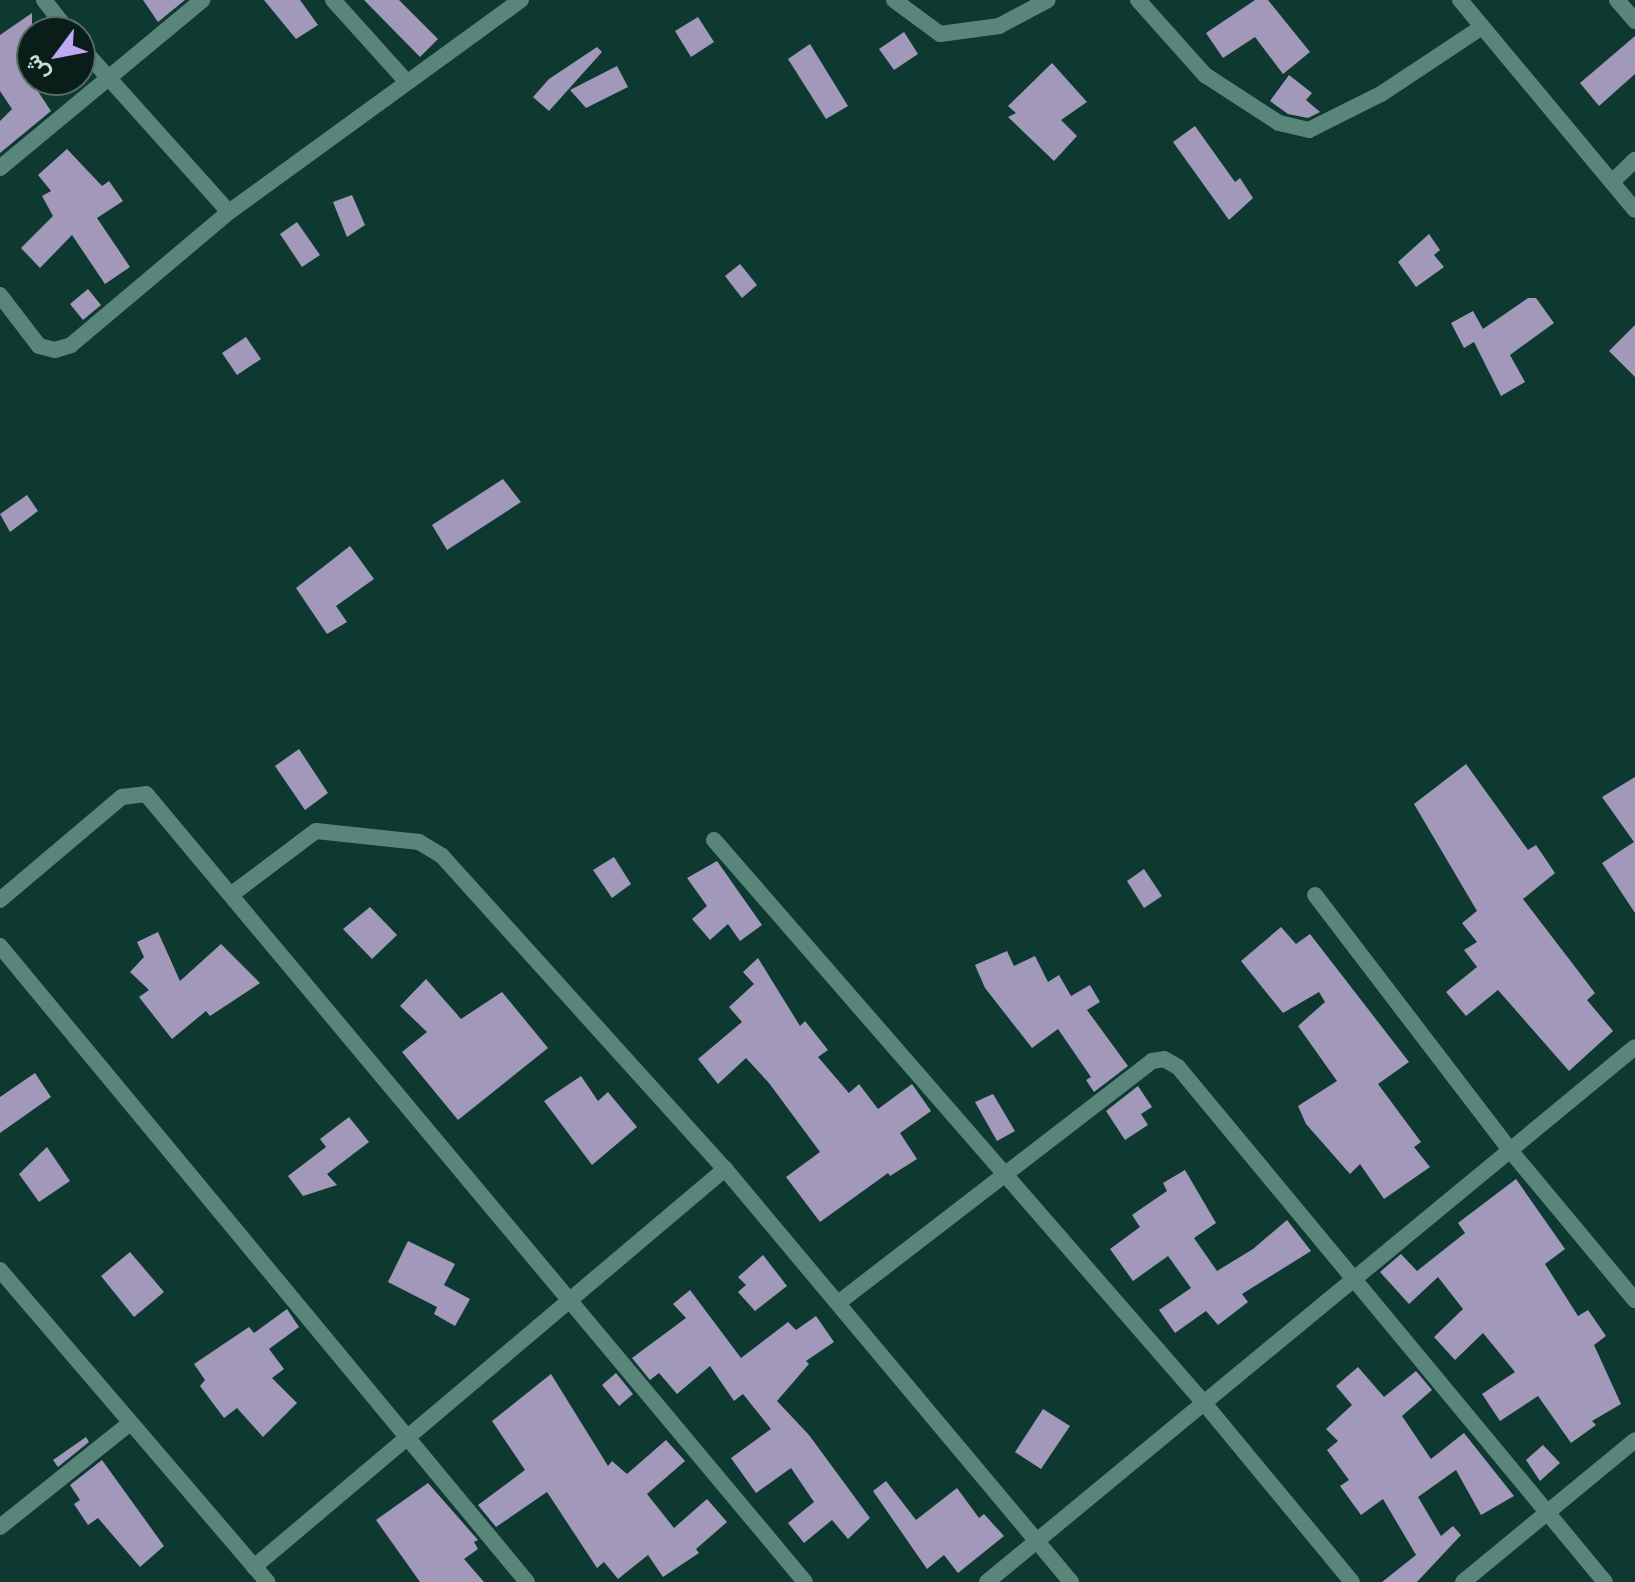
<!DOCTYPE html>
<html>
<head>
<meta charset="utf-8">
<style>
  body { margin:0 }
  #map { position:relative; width:1635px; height:1582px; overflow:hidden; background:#0e3931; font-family:"Work Sans",Vazirmatn,sans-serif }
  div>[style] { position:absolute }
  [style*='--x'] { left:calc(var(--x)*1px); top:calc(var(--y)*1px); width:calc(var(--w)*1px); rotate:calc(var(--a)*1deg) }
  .building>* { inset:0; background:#a299ba }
  .street>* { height:16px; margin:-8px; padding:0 8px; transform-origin:8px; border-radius:8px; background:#59857b }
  span { translate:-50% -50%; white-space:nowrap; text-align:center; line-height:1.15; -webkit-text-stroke:8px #0b1d19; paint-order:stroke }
  .north { position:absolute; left:16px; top:16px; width:80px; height:80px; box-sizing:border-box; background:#0b1d19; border:2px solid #576a65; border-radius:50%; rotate:238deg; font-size:22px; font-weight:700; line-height:32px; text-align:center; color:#c8ddd7 }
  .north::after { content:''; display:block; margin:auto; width:28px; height:36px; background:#c0a8f4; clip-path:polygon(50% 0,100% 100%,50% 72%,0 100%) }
</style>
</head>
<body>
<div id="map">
  <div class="building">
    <i style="clip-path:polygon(143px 0,185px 0,158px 22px)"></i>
    <i style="clip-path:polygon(264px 0,300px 0,318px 25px,296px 39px)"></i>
    <i style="clip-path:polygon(364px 0,399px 0,438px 39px,420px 57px)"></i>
    <i style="clip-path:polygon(1255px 0,1268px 0,1310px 52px,1283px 74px,1255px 37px,1223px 58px,1206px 33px)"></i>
    <i style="clip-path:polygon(32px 13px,32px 50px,17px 60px,51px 111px,0 153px,0 121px,12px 109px,0 91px,0 35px)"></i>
    <i style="clip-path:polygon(698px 17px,714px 42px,691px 57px,675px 31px)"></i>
    <i style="clip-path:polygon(904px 32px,918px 54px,894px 70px,879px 49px)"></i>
    <i style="clip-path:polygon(1635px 36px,1635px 74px,1599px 106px,1580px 83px)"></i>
    <i style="clip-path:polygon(810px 44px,848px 106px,826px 119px,788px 59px)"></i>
    <i style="clip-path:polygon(597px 47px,602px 52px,549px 111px,533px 97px,549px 79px)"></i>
    <i style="clip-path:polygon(1052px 63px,1087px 102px,1061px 120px,1077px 136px,1054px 161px,1008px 117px,1016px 113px,1008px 106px)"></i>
    <i style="clip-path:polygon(617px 66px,628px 87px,586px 108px,570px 90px)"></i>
    <i style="clip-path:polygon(1289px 75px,1312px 93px,1306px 100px,1320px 112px,1308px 118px,1288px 114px,1270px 101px)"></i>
    <i style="clip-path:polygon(1195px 126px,1235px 182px,1240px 178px,1253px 198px,1229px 220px,1173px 142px)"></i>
    <i style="clip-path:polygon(67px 149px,102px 186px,109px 181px,123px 201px,97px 218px,130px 267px,105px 284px,72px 235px,40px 268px,21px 248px,53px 216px,42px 196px,51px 191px,38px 175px)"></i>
    <i style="clip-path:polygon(352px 195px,365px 225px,347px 237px,333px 202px)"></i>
    <i style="clip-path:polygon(297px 222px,320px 255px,302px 267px,280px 234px)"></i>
    <i style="clip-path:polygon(1429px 234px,1440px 250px,1434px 255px,1444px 267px,1416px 287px,1398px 262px)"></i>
    <i style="clip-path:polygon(740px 264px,757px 285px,742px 298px,725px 276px)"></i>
    <i style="clip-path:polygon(88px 289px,101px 305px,83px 320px,70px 304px)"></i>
    <i style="clip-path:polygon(1528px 298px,1536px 298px,1554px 323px,1510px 355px,1525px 382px,1501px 396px,1474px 342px,1464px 348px,1451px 323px,1473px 311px,1483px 329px)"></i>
    <i style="clip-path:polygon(1635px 325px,1635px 377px,1609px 351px)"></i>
    <i style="clip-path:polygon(246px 337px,261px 359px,237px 375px,222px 353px)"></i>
    <i style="clip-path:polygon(503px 479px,521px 502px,447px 550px,432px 525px)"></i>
    <i style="clip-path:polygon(27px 495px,38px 511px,10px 532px,0 514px)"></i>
    <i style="clip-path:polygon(350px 546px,374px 579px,336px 606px,347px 622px,327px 634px,296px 588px)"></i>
    <i style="clip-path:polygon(299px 749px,328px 793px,305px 810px,275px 766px)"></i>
    <i style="clip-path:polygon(1466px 764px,1528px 850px,1536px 845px,1555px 873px,1523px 899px,1595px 993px,1587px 1000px,1613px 1031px,1569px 1071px,1498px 990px,1466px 1016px,1446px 992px,1477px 967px,1464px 950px,1477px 942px,1462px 923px,1477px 911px,1414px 804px)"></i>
    <i style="clip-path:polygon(1635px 777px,1635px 913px,1602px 863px,1634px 842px,1602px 797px)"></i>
    <i style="clip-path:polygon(614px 857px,631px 884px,612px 898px,593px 870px)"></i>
    <i style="clip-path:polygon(717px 861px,762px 925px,740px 941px,728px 924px,710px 940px,692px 919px,707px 906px,687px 878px)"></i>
    <i style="clip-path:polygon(1144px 869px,1162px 896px,1144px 908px,1127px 881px)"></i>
    <i style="clip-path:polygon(370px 907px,397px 935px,372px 959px,343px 929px)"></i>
    <i style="clip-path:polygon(1281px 927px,1296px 944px,1310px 934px,1409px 1062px,1378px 1084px,1421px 1142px,1414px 1147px,1430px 1167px,1384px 1199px,1360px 1164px,1350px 1174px,1306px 1124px,1298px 1106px,1337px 1081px,1298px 1026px,1325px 1002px,1319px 992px,1283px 1013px,1241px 961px)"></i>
    <i style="clip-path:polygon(158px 932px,180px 981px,221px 944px,260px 983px,210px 1016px,206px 1011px,172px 1039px,139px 997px,149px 990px,130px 972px,144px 957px,137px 942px)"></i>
    <i style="clip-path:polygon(1007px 951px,1014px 966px,1035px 956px,1048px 982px,1059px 975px,1071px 996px,1090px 985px,1100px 1002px,1087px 1010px,1128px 1066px,1094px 1092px,1086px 1080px,1091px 1077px,1058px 1029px,1032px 1048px,985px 988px,975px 965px)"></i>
    <i style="clip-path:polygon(758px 958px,800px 1026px,805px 1021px,828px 1050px,818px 1057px,849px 1093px,859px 1084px,878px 1109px,912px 1084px,931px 1111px,900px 1133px,917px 1159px,890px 1176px,888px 1173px,820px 1222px,786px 1177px,820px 1152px,769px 1083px,746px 1058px,718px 1084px,698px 1059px,742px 1022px,729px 1007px,754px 984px,743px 972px)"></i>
    <i style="clip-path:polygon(426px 979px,461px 1019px,502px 992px,548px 1048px,458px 1120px,402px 1052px,427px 1032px,400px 1006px)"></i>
    <i style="clip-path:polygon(35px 1073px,51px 1097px,0 1133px,0 1097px)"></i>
    <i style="clip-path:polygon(581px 1076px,598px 1101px,608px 1092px,637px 1127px,592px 1165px,544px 1101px)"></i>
    <i style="clip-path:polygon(1138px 1086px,1152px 1107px,1141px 1114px,1148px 1125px,1125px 1140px,1106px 1111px)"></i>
    <i style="clip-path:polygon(993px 1094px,1015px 1131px,997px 1141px,975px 1102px)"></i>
    <i style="clip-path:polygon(349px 1117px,369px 1142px,327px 1174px,337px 1185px,303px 1196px,288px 1176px,326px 1147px,320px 1139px)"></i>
    <i style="clip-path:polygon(47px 1147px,70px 1181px,39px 1202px,19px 1174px)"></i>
    <i style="clip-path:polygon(1185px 1170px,1216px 1223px,1194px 1238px,1217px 1271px,1253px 1249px,1287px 1220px,1311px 1251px,1242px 1294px,1248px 1302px,1218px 1325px,1206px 1311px,1175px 1333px,1159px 1310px,1191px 1288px,1168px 1256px,1133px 1281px,1110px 1249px,1140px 1227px,1132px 1215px,1167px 1191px,1163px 1183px)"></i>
    <i style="clip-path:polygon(1516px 1179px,1565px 1249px,1545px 1264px,1578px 1316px,1588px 1310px,1606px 1336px,1594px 1345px,1621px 1404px,1592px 1421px,1596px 1425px,1571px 1443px,1538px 1396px,1500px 1421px,1482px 1394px,1515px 1372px,1483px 1333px,1455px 1360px,1434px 1337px,1463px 1309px,1438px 1277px,1409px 1304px,1380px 1272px,1401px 1254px,1417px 1271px,1465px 1233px,1458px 1223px)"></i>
    <i style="clip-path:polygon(408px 1241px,455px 1264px,444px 1285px,470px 1299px,455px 1326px,434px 1314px,437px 1307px,388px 1282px)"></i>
    <i style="clip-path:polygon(130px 1252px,164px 1292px,134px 1317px,101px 1276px)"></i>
    <i style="clip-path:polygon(763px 1255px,787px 1286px,755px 1311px,738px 1292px,746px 1285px,738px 1277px)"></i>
    <i style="clip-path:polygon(690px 1290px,741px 1358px,788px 1322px,796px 1330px,816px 1316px,834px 1342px,806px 1361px,809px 1364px,777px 1401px,809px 1435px,870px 1518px,848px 1539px,832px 1520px,804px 1543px,788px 1523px,814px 1502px,791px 1468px,756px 1493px,731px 1458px,771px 1429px,743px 1394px,734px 1401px,710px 1366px,677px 1394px,659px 1373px,650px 1380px,632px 1358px,686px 1318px,673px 1304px)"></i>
    <i style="clip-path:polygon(287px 1309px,299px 1327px,269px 1349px,284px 1369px,272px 1378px,297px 1403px,263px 1437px,237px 1408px,224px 1418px,200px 1386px,205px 1380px,194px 1364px,249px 1327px,254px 1333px)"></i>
    <i style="clip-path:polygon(1358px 1367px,1384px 1397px,1416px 1371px,1432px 1390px,1402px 1416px,1431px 1459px,1464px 1433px,1514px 1496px,1481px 1515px,1456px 1470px,1418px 1497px,1441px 1536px,1453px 1526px,1461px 1535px,1417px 1582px,1382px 1582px,1416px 1555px,1383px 1499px,1361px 1515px,1340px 1486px,1349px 1480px,1327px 1450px,1338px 1441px,1326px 1429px,1352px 1405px,1336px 1386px)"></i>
    <i style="clip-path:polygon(616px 1373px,633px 1394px,619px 1406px,602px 1385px)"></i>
    <i style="clip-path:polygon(551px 1374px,608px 1466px,612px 1461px,627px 1474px,666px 1440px,685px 1461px,647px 1494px,674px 1528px,707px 1499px,727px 1522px,696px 1549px,699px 1553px,663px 1577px,648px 1555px,618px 1579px,604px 1562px,597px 1568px,547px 1492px,496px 1527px,478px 1505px,525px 1470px,492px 1421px)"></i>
    <i style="clip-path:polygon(1043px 1409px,1070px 1426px,1041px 1469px,1015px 1452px)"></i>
    <i style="clip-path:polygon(86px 1437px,89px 1442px,58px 1467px,53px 1460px)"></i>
    <i style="clip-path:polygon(1543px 1445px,1560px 1463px,1540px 1481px,1526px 1460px)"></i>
    <i style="clip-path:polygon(102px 1460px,164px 1546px,140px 1567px,98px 1518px,88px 1525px,74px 1504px,80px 1500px,70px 1485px)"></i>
    <i style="clip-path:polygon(886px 1481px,916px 1520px,957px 1488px,979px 1518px,984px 1514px,1004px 1536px,958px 1573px,944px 1555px,927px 1569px,873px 1491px)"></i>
    <i style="clip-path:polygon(428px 1483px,478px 1540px,474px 1542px,478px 1549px,464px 1559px,484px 1582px,420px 1582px,376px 1520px)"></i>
  </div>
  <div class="street">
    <i style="--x:44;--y:0;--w:41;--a:52"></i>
    <i style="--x:333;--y:0;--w:109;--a:48"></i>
    <i style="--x:894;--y:0;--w:57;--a:36.5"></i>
    <i style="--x:940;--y:34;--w:60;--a:-7.7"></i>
    <i style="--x:999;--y:26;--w:55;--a:-28"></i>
    <i style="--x:1138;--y:0;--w:101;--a:48.2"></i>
    <i style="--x:1205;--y:75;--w:88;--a:33"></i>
    <i style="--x:1279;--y:123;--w:31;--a:13"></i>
    <i style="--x:1309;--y:130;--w:80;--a:-26.6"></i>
    <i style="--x:1381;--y:94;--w:121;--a:-33.6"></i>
    <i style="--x:1460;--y:0;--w:273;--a:50.2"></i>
    <i style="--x:1617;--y:0;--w:28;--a:49"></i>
    <i style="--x:80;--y:46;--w:223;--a:48.1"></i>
    <i style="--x:0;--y:168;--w:263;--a:-39.7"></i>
    <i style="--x:1612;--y:182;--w:32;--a:-44"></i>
    <i style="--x:0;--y:295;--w:64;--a:52.6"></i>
    <i style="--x:39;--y:346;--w:16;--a:14"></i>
    <i style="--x:55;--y:350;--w:17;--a:-17"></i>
    <i style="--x:71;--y:345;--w:207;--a:-40.1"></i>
    <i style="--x:229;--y:212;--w:361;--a:-36"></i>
    <i style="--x:714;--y:840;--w:746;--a:48.97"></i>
    <i style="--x:1204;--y:1403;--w:232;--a:50.4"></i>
    <i style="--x:232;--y:894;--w:105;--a:-36.9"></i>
    <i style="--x:316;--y:831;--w:104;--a:6.1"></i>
    <i style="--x:419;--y:842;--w:27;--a:31"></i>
    <i style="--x:442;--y:856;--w:422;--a:47.9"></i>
    <i style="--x:725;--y:1169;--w:539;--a:50.04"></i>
    <i style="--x:1315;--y:895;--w:320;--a:52.6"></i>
    <i style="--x:1509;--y:1149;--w:197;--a:50.2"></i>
    <i style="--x:0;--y:900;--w:160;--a:-40.2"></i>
    <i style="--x:122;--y:797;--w:24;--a:-7"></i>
    <i style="--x:146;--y:794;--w:1027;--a:50.09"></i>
    <i style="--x:0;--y:946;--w:826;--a:50.35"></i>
    <i style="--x:0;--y:1270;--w:411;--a:49.4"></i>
    <i style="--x:838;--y:1303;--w:396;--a:-37.6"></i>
    <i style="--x:1152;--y:1061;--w:12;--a:-9"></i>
    <i style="--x:1164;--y:1059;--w:16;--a:30"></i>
    <i style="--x:1178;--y:1067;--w:669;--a:50.34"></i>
    <i style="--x:0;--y:1527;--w:165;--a:-38.6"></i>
    <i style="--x:254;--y:1567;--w:617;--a:-40.2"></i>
    <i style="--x:987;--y:1582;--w:840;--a:-39.54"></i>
    <i style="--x:1463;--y:1582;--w:223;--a:-39.5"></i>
  </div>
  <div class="north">ش</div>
</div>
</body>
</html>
